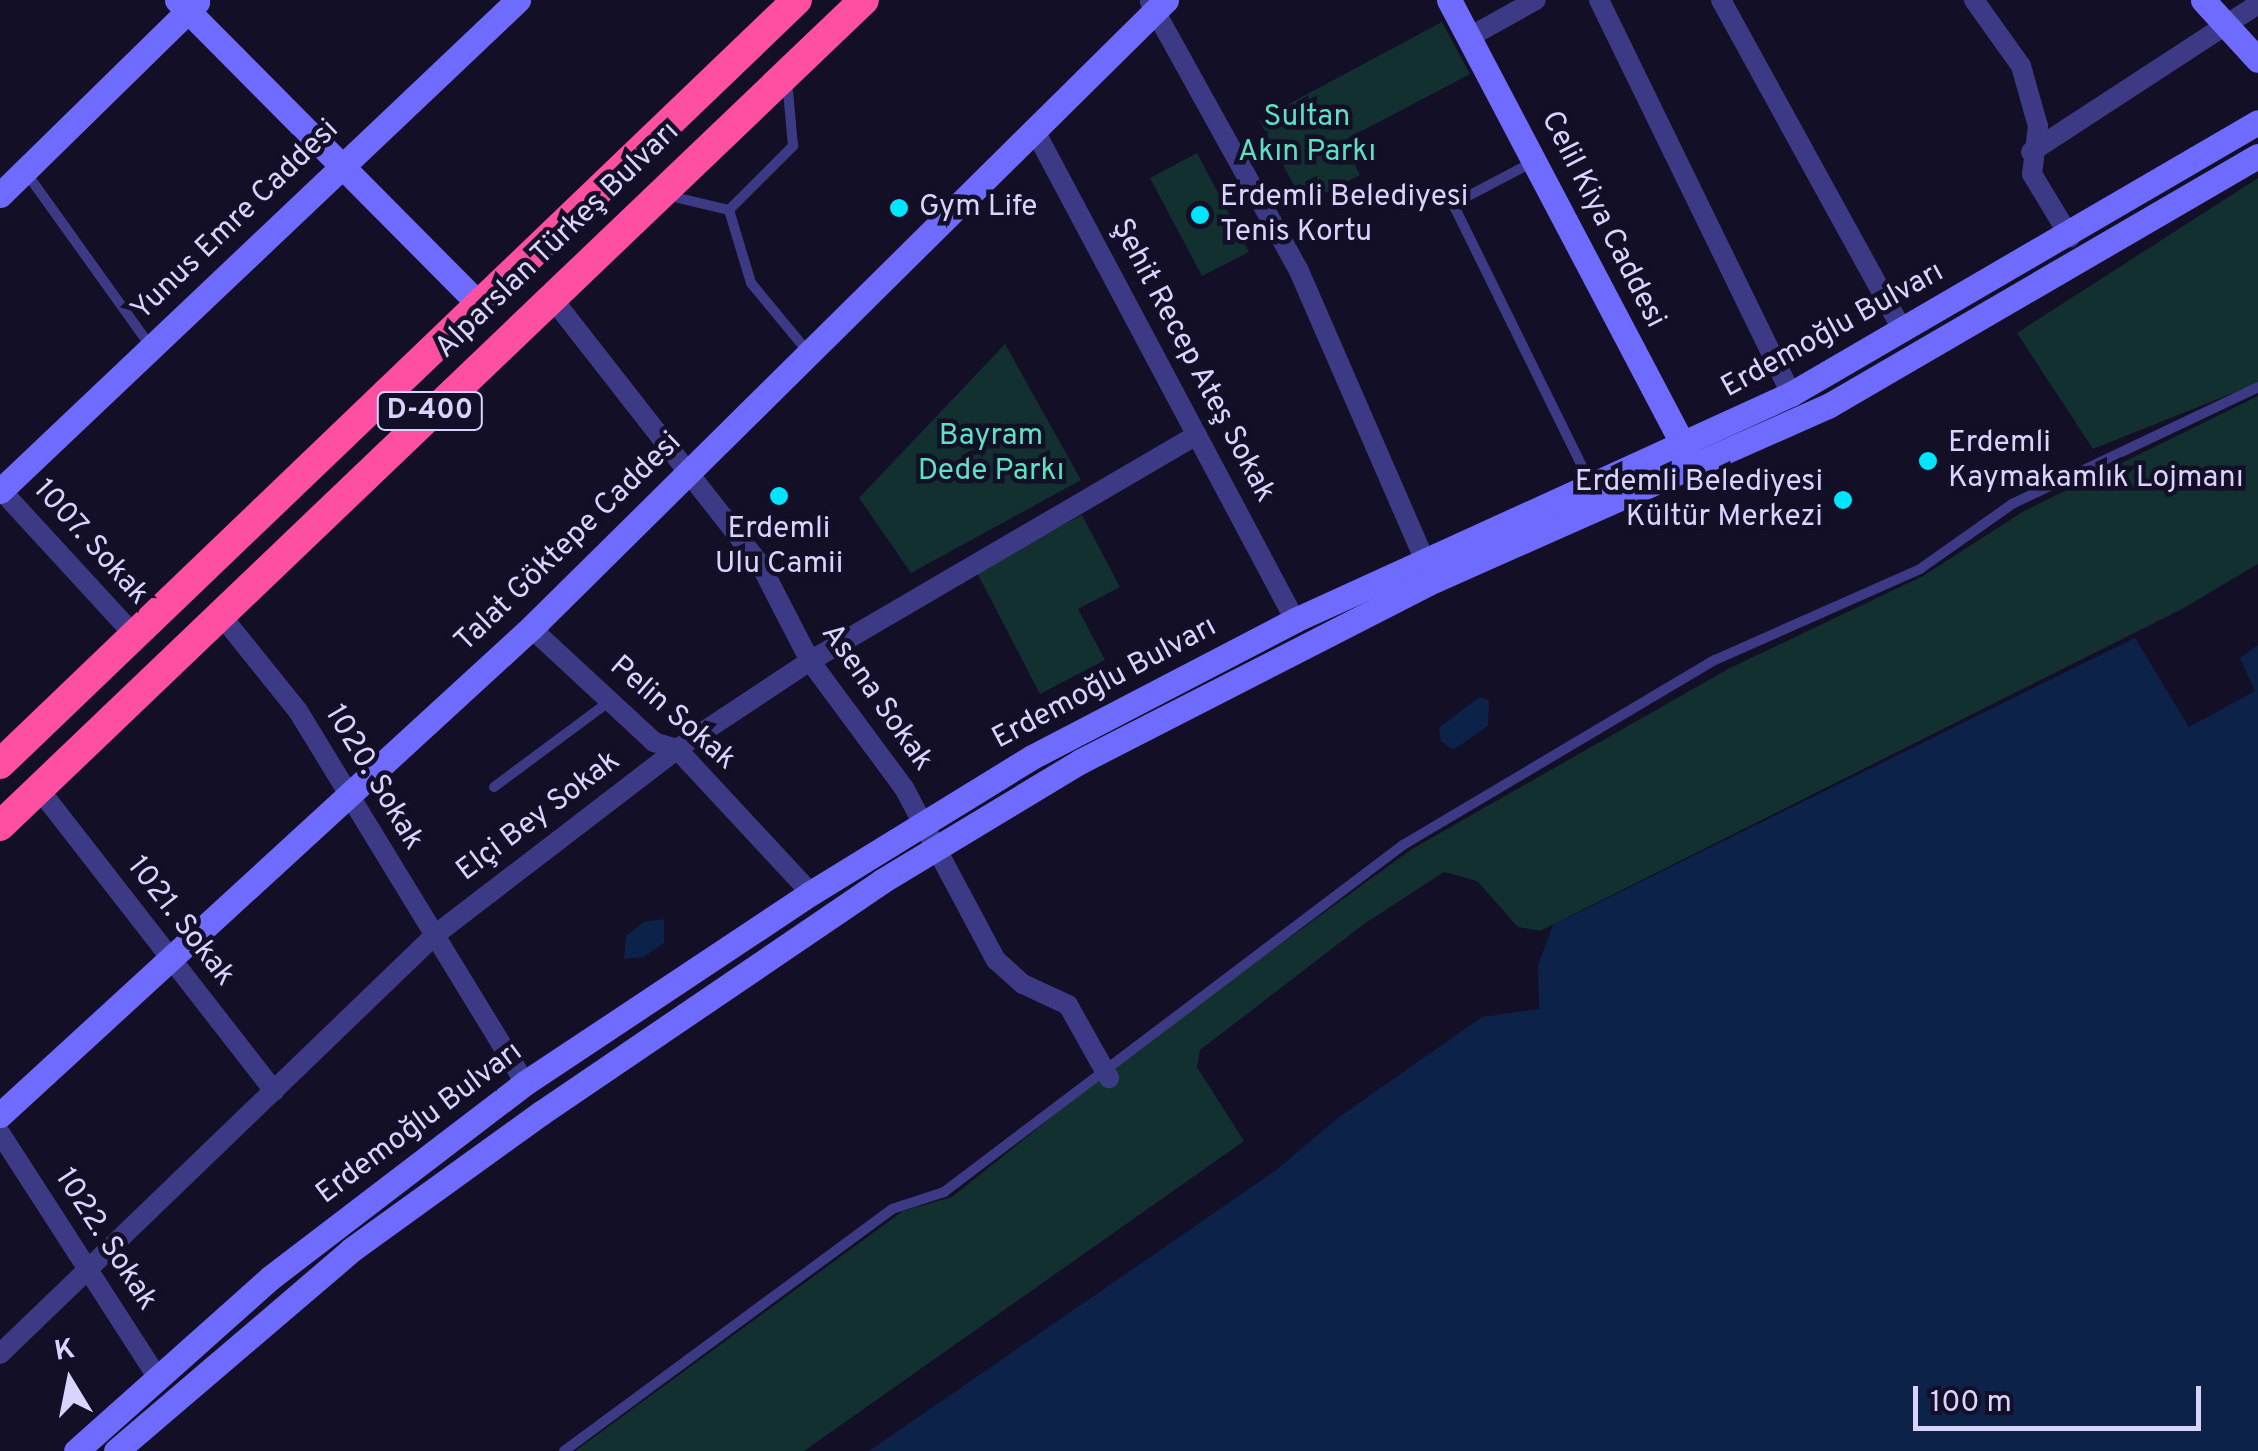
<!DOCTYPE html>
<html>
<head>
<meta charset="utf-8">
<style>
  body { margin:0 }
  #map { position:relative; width:2258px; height:1451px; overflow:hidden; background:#130f26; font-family:Overpass,sans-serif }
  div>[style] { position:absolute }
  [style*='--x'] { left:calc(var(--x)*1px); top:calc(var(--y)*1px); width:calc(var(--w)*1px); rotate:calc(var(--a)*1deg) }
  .green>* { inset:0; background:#12302f }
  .water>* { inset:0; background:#0c2248 }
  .lane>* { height:10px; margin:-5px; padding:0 5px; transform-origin:5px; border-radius:5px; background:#3d3a85 }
  .street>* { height:20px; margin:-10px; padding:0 10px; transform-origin:10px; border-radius:10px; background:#3d3a85 }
  .secondary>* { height:25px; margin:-12.5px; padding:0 12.5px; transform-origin:12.5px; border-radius:12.5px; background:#6f6bff }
  .highway>* { height:30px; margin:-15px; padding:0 15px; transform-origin:15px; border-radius:15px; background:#ff4fa3 }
  .dots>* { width:28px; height:28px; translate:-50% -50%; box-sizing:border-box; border:5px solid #130f26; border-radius:50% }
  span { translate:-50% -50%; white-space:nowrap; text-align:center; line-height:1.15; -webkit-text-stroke:9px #130f26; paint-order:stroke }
  .shield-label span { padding:2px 8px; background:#130f26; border:2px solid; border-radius:8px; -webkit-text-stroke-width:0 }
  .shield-label { font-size:28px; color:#d9d4ff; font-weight:700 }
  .park-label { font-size:30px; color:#5fe0c0 }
  .poi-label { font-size:30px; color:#d9d4ff }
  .left { translate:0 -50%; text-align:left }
  .right { translate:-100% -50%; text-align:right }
  .street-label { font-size:30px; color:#d9d4ff }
  .north { position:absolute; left:20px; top:1331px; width:100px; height:100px; -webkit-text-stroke:8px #130f26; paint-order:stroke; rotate:350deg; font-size:28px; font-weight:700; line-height:40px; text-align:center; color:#d9d4ff }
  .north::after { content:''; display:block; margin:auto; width:35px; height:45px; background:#d9d4ff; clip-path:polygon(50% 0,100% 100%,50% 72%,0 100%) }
  .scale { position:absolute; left:1913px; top:1386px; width:288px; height:45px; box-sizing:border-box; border:5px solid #d9d4ff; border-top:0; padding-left:12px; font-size:30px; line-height:35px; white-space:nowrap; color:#d9d4ff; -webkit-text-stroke:8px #130f26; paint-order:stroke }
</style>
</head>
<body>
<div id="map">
  <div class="green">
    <i style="clip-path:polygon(1442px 22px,1470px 74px,1343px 141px,1360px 175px,1304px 204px,1259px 120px)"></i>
    <i style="clip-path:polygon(1197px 153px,1249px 252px,1202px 276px,1150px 178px)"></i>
    <i style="clip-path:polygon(2258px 178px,2258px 383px,2093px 449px,2017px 333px)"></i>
    <i style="clip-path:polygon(1005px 344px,1081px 480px,911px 573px,859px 498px)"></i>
    <i style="clip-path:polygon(2258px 396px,2258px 564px,2182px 609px,1540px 931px,1518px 927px,1477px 881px,1444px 872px,1364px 924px,1200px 1050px,1197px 1067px,1244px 1141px,804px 1451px,575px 1451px,903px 1211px,952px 1197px,1145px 1042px,1412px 849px,1728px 669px,1923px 576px,2024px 511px)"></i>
    <i style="clip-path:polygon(1082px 515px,1120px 587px,1078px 609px,1105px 660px,1040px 694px,976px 571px)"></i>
  </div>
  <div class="water">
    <i style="clip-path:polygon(2135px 638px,2189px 727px,2255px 691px,2240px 658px,2258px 645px,2258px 1451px,869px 1451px,1275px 1171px,1339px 1117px,1482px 1017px,1539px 1009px,1538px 965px,1553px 925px)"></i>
    <i style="clip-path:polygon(1479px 697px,1489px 700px,1488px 726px,1453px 750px,1441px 741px,1439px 728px)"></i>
    <i style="clip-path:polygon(664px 919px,664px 943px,644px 957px,624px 959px,626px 936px,644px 922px)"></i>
  </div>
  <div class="lane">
    <i style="--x:1533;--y:162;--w:90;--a:152.3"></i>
    <i style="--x:1453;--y:204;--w:313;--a:63.8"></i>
    <i style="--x:25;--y:171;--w:216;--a:54.4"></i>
    <i style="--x:670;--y:196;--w:61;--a:13.3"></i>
    <i style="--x:729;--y:210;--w:91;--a:-45"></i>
    <i style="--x:793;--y:146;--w:66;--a:-95.2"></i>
    <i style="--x:729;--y:210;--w:76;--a:73.2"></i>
    <i style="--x:751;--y:283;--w:91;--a:50.4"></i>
    <i style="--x:494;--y:787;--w:144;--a:-36.6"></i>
    <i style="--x:564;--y:1451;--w:408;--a:-36.4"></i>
    <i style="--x:892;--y:1209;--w:55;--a:-18.1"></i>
    <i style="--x:944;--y:1192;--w:575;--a:-37.09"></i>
    <i style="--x:1403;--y:845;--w:363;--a:-30.7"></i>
    <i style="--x:1715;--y:660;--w:224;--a:-23.9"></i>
    <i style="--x:1920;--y:569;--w:113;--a:-35.2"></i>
    <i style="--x:2012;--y:504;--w:272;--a:-25.4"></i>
  </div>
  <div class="street">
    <i style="--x:1599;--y:0;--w:438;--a:64"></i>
    <i style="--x:1721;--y:0;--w:378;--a:61.2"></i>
    <i style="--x:1974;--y:0;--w:81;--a:54.5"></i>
    <i style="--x:2021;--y:66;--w:62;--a:74.2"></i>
    <i style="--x:2038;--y:126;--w:48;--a:97.1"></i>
    <i style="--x:2032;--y:174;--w:74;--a:58.9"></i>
    <i style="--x:1150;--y:2;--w:308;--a:61"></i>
    <i style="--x:1299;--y:271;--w:316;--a:66.5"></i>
    <i style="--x:1471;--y:36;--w:74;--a:-29"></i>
    <i style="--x:1035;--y:131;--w:554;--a:62"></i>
    <i style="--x:2031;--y:152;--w:271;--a:-33.1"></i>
    <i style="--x:552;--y:298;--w:338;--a:52"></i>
    <i style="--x:760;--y:564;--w:109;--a:62.7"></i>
    <i style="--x:810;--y:661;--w:158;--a:53.5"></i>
    <i style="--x:904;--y:788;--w:195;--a:61.9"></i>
    <i style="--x:996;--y:960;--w:36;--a:42"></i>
    <i style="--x:1023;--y:984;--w:50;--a:25"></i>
    <i style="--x:1068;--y:1005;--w:84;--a:60.7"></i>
    <i style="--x:0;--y:489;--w:201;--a:47.4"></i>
    <i style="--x:220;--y:614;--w:124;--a:51.2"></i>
    <i style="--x:298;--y:711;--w:436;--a:58.6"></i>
    <i style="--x:531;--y:628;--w:168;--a:42.8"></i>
    <i style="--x:654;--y:742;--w:24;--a:17"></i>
    <i style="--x:677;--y:749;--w:197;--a:47.1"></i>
    <i style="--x:39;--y:789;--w:383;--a:52.1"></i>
    <i style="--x:0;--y:1133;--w:294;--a:57.2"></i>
    <i style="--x:0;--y:1354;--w:604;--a:-43.93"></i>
    <i style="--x:435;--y:935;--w:305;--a:-37.5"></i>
    <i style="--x:677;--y:749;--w:159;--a:-33.5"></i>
    <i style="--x:810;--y:661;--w:448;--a:-30.3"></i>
  </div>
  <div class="secondary">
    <i style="--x:177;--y:0;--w:431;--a:45.2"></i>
    <i style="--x:1449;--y:0;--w:520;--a:62.25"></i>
    <i style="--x:2203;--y:0;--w:81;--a:47.5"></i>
    <i style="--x:0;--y:195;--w:276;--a:-44.4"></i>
    <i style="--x:0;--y:491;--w:714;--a:-43.47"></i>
    <i style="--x:0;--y:1115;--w:721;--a:-42.53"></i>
    <i style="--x:531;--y:628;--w:893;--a:-44.68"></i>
    <i style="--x:76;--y:1451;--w:260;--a:-41.7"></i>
    <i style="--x:270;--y:1278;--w:321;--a:-37.4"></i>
    <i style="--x:525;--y:1083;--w:343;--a:-33.6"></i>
    <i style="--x:811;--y:893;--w:259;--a:-31.6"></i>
    <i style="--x:1032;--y:757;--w:297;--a:-27.5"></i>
    <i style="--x:1295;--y:620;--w:545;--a:-24.5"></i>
    <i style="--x:1791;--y:394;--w:540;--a:-30.22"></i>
    <i style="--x:116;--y:1451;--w:309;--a:-40.5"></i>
    <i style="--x:351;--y:1250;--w:234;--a:-35.8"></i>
    <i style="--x:541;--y:1113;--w:412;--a:-34.2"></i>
    <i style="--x:882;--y:881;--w:232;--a:-31.1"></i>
    <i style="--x:1081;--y:761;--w:398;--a:-27.1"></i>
    <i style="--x:1435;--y:580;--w:430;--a:-23.9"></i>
    <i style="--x:1828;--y:406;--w:497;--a:-30.2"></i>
  </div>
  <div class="highway">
    <i style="--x:0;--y:764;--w:1104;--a:-43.79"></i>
    <i style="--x:0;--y:826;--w:1195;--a:-43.71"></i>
  </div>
  <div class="dots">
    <i style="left:899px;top:208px;background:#00e5ff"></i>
    <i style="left:1200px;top:215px;background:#00e5ff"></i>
    <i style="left:1928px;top:461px;background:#00e5ff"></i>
    <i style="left:779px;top:496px;background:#00e5ff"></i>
    <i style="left:1843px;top:500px;background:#00e5ff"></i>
  </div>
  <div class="shield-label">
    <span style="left:430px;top:411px">D-400</span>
  </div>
  <div class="park-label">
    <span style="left:1307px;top:135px">Sultan<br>Akın Parkı</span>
    <span style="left:991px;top:454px">Bayram<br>Dede Parkı</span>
  </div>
  <div class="poi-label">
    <span class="left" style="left:1220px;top:215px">Erdemli Belediyesi<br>Tenis Kortu</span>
    <span class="left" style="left:919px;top:208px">Gym Life</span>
    <span class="left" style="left:1948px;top:461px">Erdemli<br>Kaymakamlık Lojmanı</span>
    <span class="right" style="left:1823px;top:500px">Erdemli Belediyesi<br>Kültür Merkezi</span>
    <span style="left:779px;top:547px">Erdemli<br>Ulu Camii</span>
  </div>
  <div class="street-label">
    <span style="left:1602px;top:220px;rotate:63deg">Celil Kiya Caddesi</span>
    <span style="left:236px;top:221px;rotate:-44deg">Yunus Emre Caddesi</span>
    <span style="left:558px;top:241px;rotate:-44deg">Alparslan Türkeş Bulvarı</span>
    <span style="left:1833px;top:331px;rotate:-29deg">Erdemoğlu Bulvarı</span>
    <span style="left:1192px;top:361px;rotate:62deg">Şehit Recep Ateş Sokak</span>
    <span style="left:90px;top:543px;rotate:48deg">1007. Sokak</span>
    <span style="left:569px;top:543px;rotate:-44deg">Talat Göktepe Caddesi</span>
    <span style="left:1105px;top:684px;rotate:-28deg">Erdemoğlu Bulvarı</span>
    <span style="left:876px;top:698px;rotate:55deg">Asena Sokak</span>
    <span style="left:672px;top:714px;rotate:41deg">Pelin Sokak</span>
    <span style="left:373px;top:778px;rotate:59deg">1020. Sokak</span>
    <span style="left:539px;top:817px;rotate:-37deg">Elçi Bey Sokak</span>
    <span style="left:180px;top:922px;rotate:52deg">1021. Sokak</span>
    <span style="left:420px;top:1124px;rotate:-37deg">Erdemoğlu Bulvarı</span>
    <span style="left:105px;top:1240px;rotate:57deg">1022. Sokak</span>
  </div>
  <div class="north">K</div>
  <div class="scale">100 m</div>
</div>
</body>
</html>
